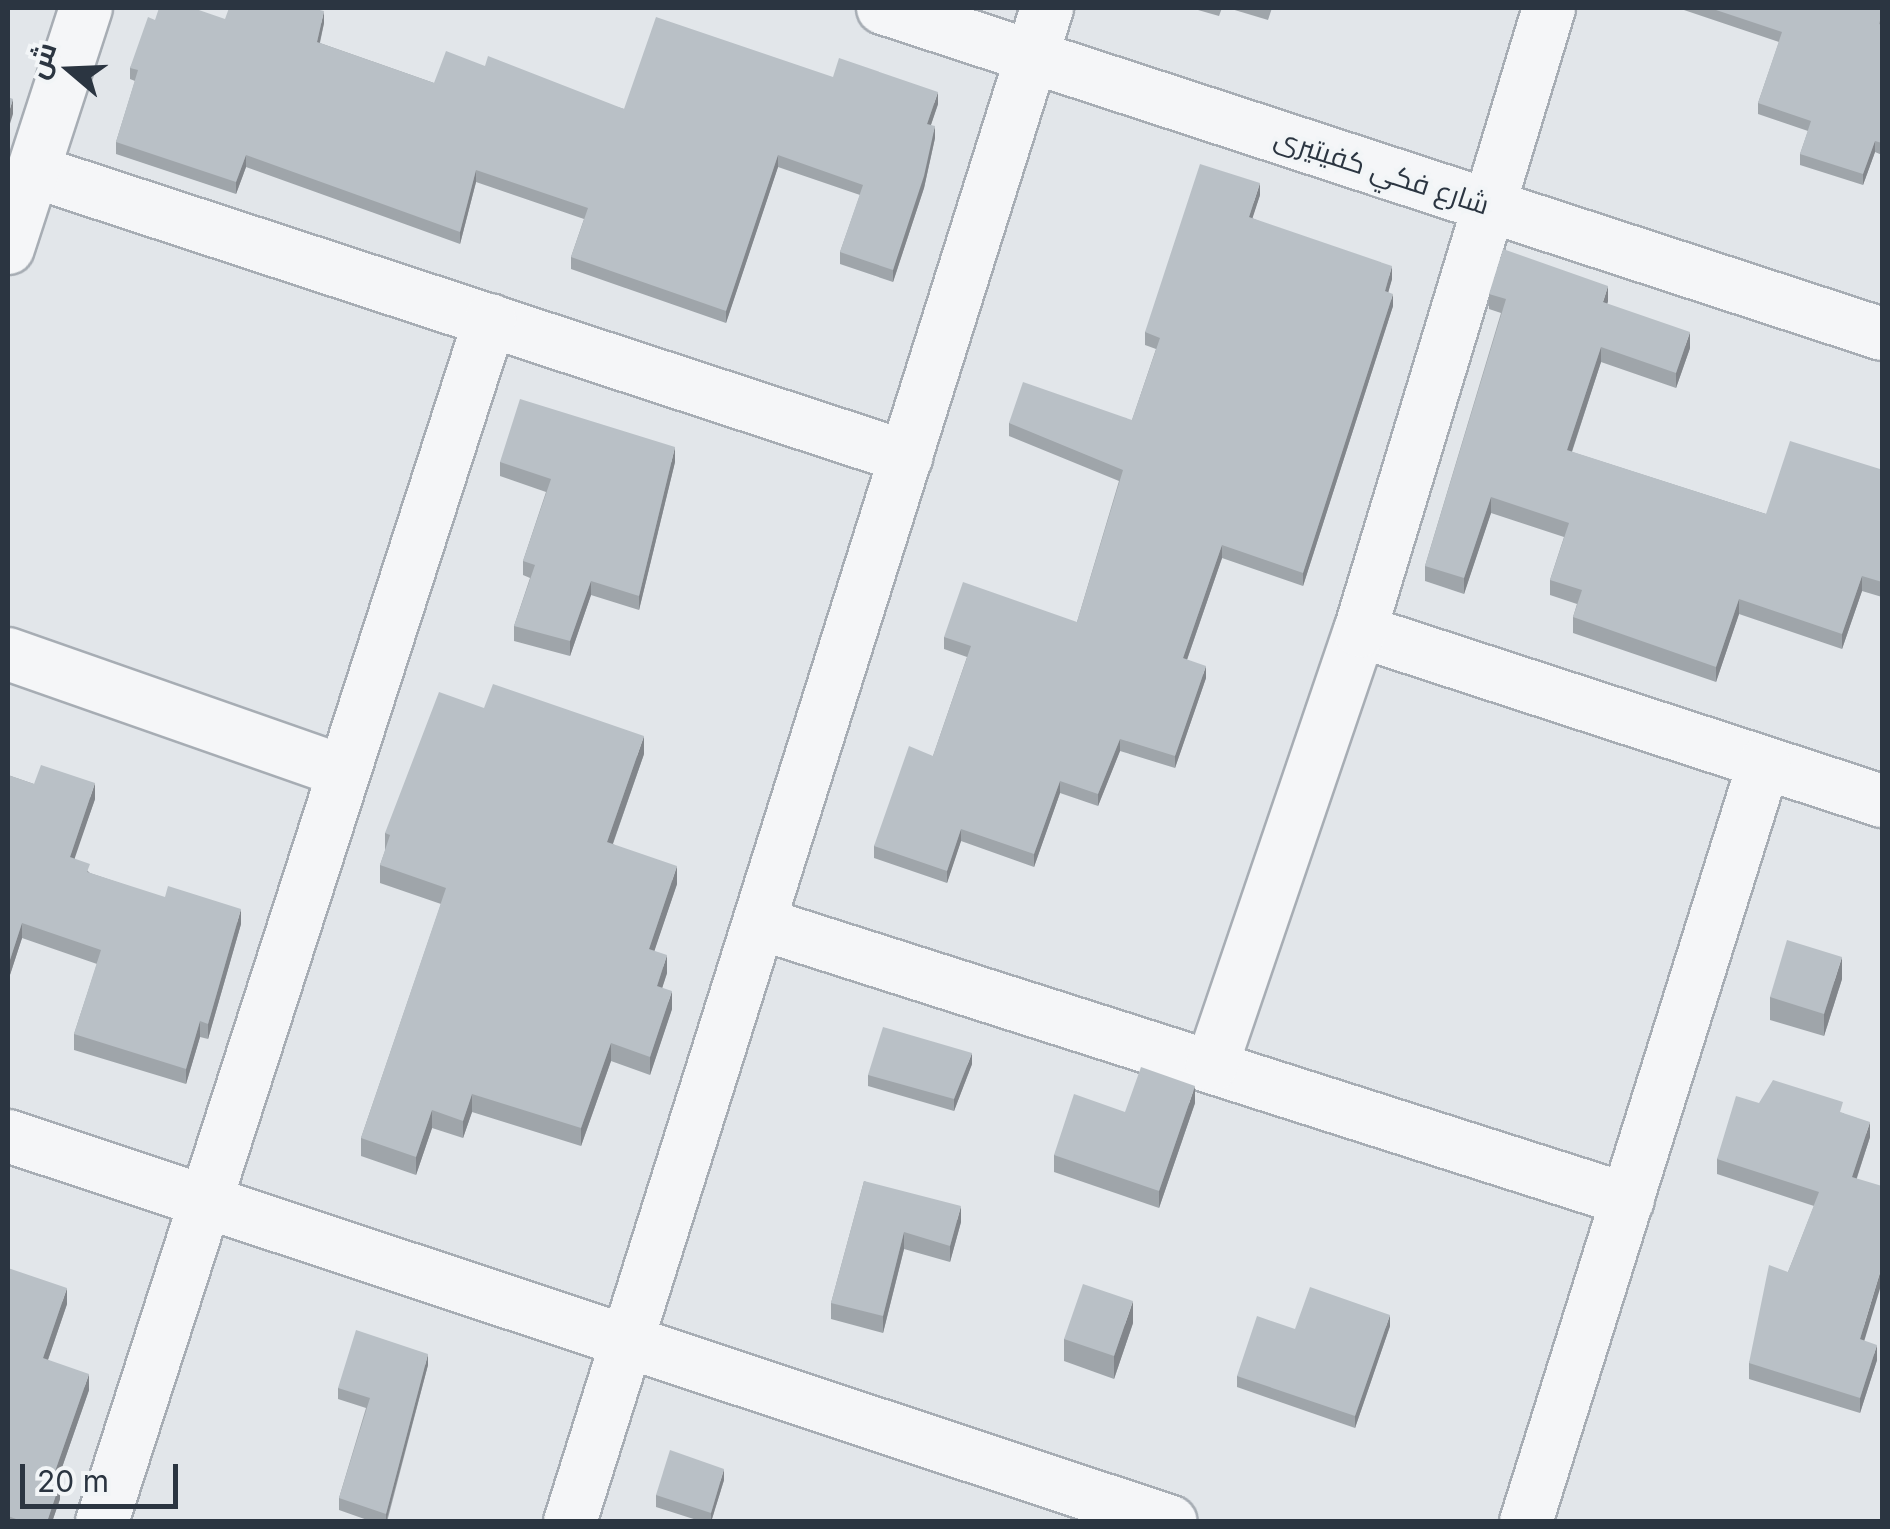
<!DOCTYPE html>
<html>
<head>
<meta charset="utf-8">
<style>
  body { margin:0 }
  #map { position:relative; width:1890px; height:1529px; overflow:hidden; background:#e2e6ea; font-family:Inter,Cairo,sans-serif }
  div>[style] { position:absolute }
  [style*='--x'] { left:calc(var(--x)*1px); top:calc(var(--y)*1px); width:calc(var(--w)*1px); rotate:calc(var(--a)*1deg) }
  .roads { filter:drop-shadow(2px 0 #a7adb4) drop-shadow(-2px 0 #a7adb4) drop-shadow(0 2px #a7adb4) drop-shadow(0 -2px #a7adb4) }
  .street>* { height:52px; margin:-26px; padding:0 26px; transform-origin:26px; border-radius:26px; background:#f5f6f8 }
  .wall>* { inset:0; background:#9fa5aa }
  .shaded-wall>* { inset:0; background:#82868b }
  .building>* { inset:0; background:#b9c0c6 }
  span { translate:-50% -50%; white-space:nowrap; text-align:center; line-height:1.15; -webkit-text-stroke:8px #f2f5f7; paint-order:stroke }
  .street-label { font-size:28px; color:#2b3541 }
  .frame { position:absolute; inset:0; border:10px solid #2b3541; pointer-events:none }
  .north { position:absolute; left:20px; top:20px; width:100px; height:100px; -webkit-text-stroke:8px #f2f5f7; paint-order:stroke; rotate:289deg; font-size:28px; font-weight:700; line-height:40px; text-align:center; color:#2b3541 }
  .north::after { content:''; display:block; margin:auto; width:35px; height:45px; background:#2b3541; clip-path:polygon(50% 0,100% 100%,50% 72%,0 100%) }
  .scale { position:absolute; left:20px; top:1464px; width:158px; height:45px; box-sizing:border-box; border:5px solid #2b3541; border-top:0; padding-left:12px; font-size:30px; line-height:35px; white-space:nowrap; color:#2b3541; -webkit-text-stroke:8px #f2f5f7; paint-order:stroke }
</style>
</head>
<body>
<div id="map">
  <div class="roads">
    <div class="street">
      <i style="--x:883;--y:8;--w:1051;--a:18.07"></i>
      <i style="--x:33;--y:171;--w:919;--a:18.14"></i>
      <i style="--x:8;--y:248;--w:252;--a:-72"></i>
      <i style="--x:1360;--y:631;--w:549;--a:18.04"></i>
      <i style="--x:8;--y:654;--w:355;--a:19.3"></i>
      <i style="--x:759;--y:923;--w:912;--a:17.68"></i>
      <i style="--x:1212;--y:1065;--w:459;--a:-71.2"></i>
      <i style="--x:1360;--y:631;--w:651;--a:-73.12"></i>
      <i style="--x:8;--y:1136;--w:1225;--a:18.36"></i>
      <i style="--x:102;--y:1522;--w:1263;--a:-72.11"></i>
      <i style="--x:570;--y:1522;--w:1587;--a:-72.51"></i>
      <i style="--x:1526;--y:1522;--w:795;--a:-72.59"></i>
    </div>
  </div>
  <div class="wall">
    <i style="clip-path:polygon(1191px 8px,1222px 8px,1219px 16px)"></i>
    <i style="clip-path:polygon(1228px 8px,1272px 8px,1268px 20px)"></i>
    <i style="clip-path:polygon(1678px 8px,1882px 8px,1882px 155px,1875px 152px,1863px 185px,1800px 165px,1800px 154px,1808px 131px,1758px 114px,1758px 103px,1779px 42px)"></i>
    <i style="clip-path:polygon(225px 19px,324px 23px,320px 43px,434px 83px,485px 66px,624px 109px,833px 77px,938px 104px,931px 125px,935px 138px,924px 188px,893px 282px,840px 264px,840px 252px,860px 195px,778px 167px,726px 323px,571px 269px,571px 257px,584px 219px,476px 182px,460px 244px,246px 167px,236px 194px,116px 154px,116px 142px,135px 81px,130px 79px,130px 68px,155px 20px)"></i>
    <i style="clip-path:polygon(1260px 195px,1252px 218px,1392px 279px,1388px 292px,1393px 306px,1303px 586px,1222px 558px,1187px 660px,1206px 678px,1175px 768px,1120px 751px,1098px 806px,1060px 793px,1034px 867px,961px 841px,947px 883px,874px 858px,874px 846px,933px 756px,967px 657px,944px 649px,944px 637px,1077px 622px,1119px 481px,1009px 436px,1009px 423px,1132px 420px,1156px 349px,1145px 345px,1145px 332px)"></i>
    <i style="clip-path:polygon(1489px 294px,1608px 301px,1607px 304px,1690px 348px,1676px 388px,1601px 362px,1572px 452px,1766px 514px,1880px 469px,1882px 464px,1882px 597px,1862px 591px,1842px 649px,1739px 614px,1716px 682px,1573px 633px,1573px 617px,1577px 604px,1550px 595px,1550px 580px,1564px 537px,1491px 513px,1464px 594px,1425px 581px,1425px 566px,1501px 313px,1489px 309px)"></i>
    <i style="clip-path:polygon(500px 462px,675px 462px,639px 610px,591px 595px,570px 656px,514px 641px,514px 626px,530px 578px,523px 575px,523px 561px,546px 492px,500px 476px)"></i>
    <i style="clip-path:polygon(644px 754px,613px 844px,677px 884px,654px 951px,667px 973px,662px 988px,672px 1009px,650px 1075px,611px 1061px,581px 1146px,472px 1112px,463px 1138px,432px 1128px,416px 1175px,361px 1156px,361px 1138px,441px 904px,380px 883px,380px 865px,385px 851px,385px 833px)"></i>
    <i style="clip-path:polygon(8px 775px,34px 784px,95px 799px,74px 858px,90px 873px,241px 924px,208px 1039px,200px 1037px,186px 1084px,74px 1050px,74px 1034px,97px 964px,22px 938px,8px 981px)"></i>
    <i style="clip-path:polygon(1842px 979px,1824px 1036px,1770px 1020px,1770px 997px)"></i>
    <i style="clip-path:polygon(972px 1064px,954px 1111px,868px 1086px,868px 1075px)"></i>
    <i style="clip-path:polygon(1195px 1103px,1159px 1208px,1054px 1172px,1054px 1155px,1125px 1112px)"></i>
    <i style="clip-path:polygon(1759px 1103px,1843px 1113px,1870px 1137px,1857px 1178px,1864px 1341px,1877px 1360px,1860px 1413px,1749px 1379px,1749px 1363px,1788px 1272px,1814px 1206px,1717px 1174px,1717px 1159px)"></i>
    <i style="clip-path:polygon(864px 1181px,961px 1222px,950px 1262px,904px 1249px,883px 1333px,831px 1319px,831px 1303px)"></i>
    <i style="clip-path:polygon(8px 1268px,67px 1304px,48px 1360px,89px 1390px,57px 1482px,60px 1499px,52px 1522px,8px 1522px)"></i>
    <i style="clip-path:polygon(1133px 1323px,1114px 1379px,1064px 1361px,1064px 1339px)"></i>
    <i style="clip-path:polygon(1390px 1326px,1355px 1428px,1237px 1387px,1237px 1376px)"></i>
    <i style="clip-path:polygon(428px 1365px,387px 1522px,373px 1522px,339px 1510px,339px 1498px,366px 1408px,338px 1399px,338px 1388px)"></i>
    <i style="clip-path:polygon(724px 1480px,711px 1522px,703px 1522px,656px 1507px,656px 1495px)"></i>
  </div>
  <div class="shaded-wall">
    <i style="clip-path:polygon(324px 11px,324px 23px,317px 54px,317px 42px)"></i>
    <i style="clip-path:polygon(938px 92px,938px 104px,927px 136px,927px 124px)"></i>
    <i style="clip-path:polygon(13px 99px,13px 114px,8px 130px,8px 115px)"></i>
    <i style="clip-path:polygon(935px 126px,935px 138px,924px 188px,893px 282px,893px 270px)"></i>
    <i style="clip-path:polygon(1875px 141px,1875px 152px,1863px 185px,1863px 174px)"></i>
    <i style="clip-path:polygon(246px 155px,246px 167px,236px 194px,236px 182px)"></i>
    <i style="clip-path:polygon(778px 155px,778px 167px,726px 323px,726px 311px)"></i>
    <i style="clip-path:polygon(476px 170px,476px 182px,460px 244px,460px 232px)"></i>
    <i style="clip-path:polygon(1260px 183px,1260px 195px,1249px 229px,1249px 217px)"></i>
    <i style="clip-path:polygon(1392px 266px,1392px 279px,1385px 304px,1385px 291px)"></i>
    <i style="clip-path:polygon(1608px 286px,1608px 301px,1603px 318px,1603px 302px)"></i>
    <i style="clip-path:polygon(1393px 294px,1393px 306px,1303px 586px,1303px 573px)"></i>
    <i style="clip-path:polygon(1690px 332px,1690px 348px,1676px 388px,1676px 373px)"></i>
    <i style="clip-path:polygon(1601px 347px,1601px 362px,1567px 466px,1567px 450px)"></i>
    <i style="clip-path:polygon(675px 447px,675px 462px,639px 610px,639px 596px)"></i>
    <i style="clip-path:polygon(1491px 497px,1491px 513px,1464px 594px,1464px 578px)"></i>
    <i style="clip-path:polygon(1222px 545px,1222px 558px,1183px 671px,1183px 658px)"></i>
    <i style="clip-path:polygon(1862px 576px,1862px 591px,1842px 649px,1842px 634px)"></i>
    <i style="clip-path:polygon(591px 581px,591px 595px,570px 656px,570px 641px)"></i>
    <i style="clip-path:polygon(1739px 599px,1739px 614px,1716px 682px,1716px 667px)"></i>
    <i style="clip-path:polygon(1206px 666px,1206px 678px,1175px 768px,1175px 756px)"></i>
    <i style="clip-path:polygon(644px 736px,644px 754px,607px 860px,607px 842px)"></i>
    <i style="clip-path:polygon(1120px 739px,1120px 751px,1098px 806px,1098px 794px)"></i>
    <i style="clip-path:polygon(1060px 781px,1060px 793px,1034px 867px,1034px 854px)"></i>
    <i style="clip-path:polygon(95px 783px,95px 799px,70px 872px,70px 857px)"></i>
    <i style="clip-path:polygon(961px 829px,961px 841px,947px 883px,947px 871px)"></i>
    <i style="clip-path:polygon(677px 866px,677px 884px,649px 967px,649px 949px)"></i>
    <i style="clip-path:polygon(241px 909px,241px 924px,208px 1039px,208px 1024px)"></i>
    <i style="clip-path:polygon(22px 923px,22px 938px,8px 981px,8px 966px)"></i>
    <i style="clip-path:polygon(667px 955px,667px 973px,657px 1004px,657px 986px)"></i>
    <i style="clip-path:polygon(1842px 957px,1842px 979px,1824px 1036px,1824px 1014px)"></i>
    <i style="clip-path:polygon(672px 991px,672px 1009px,650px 1075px,650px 1057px)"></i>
    <i style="clip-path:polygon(200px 1021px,200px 1037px,186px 1084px,186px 1069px)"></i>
    <i style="clip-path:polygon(611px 1043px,611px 1061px,581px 1146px,581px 1128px)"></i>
    <i style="clip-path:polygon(972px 1053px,972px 1064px,954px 1111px,954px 1099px)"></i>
    <i style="clip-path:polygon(1195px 1086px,1195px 1103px,1159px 1208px,1159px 1191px)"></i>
    <i style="clip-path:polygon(472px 1094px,472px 1112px,463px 1138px,463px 1121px)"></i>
    <i style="clip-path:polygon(432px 1110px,432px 1128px,416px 1175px,416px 1157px)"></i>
    <i style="clip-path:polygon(1870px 1122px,1870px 1137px,1852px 1192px,1852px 1177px)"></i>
    <i style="clip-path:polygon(961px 1206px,961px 1222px,950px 1262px,950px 1246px)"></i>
    <i style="clip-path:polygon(904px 1232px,904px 1249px,883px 1333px,883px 1316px)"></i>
    <i style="clip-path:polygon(1882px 1266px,1882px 1282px,1860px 1355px,1860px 1339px)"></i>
    <i style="clip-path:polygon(67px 1288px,67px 1304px,43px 1374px,43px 1358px)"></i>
    <i style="clip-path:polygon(1133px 1301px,1133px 1323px,1114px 1379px,1114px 1356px)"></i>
    <i style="clip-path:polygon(1390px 1315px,1390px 1326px,1355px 1428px,1355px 1416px)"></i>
    <i style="clip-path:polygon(1877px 1345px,1877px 1360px,1860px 1413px,1860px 1398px)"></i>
    <i style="clip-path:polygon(428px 1354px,428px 1365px,386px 1522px,386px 1514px)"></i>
    <i style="clip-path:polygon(89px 1374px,89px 1390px,52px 1496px,52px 1480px)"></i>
    <i style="clip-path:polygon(724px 1469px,724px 1480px,711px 1522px,711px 1513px)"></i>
    <i style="clip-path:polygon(60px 1483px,60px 1499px,52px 1522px,47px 1522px)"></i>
  </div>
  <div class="building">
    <i style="clip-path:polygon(159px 8px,193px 8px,225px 19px,229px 8px,311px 8px,324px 11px,317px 42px,434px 83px,446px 51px,485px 66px,488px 56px,624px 109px,656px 17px,833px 77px,839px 58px,938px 92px,927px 124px,935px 126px,924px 176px,893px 270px,840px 252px,863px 185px,778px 155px,726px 311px,571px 257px,588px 208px,476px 170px,460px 232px,246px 155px,236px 182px,116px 142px,138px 70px,130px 68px,148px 17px,155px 20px)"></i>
    <i style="clip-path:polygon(1710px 8px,1882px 8px,1882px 14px,1879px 24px,1882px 25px,1882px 143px,1875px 141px,1863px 174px,1800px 154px,1811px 121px,1758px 103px,1782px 32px)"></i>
    <i style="clip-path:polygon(8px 97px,13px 99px,8px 115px)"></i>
    <i style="clip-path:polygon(1200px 164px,1260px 183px,1249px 217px,1392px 266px,1385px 291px,1393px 294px,1303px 573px,1222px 545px,1183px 658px,1206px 666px,1175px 756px,1120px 739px,1098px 794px,1060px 781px,1034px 854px,961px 829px,947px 871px,874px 846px,909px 746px,933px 756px,971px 646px,944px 637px,963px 582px,1077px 622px,1123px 470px,1009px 423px,1023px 382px,1132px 420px,1160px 338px,1145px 332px)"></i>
    <i style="clip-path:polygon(1503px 249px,1608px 286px,1603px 302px,1690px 332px,1676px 373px,1601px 347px,1567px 450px,1766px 514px,1790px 441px,1880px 469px,1882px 464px,1882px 582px,1862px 576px,1842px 634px,1739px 599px,1716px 667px,1573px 617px,1582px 590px,1550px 580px,1569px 523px,1491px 497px,1464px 578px,1425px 566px,1506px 299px,1489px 294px)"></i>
    <i style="clip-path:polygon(520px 399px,675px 447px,639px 596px,591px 581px,570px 641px,514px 626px,535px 565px,523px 561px,551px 479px,500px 462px)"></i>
    <i style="clip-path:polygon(493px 684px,644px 736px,607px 842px,677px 866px,649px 949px,667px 955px,657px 986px,672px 991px,650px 1057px,611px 1043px,581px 1128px,472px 1094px,463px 1121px,432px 1110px,416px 1157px,361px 1138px,446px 888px,380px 865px,390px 835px,385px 833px,439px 692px,484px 708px)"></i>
    <i style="clip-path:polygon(41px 765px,95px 783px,70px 857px,90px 864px,87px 872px,165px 897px,168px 886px,241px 909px,208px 1024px,200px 1021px,186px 1069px,74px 1034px,101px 950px,22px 923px,8px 966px,8px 775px,34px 784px)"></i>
    <i style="clip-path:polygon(1787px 940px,1842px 957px,1824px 1014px,1770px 997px)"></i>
    <i style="clip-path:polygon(883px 1027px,972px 1053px,954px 1099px,868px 1075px)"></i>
    <i style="clip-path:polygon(1141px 1067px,1195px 1086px,1159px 1191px,1054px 1155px,1074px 1094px,1125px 1112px)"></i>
    <i style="clip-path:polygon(1773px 1080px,1843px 1102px,1840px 1112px,1870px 1122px,1852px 1177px,1882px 1186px,1882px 1266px,1860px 1339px,1877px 1345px,1860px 1398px,1749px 1363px,1769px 1265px,1788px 1272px,1819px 1192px,1717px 1159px,1736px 1096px,1759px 1103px)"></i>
    <i style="clip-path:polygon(864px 1181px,961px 1206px,950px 1246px,904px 1232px,883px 1316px,831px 1303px)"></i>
    <i style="clip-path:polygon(8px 1268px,67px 1288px,43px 1358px,89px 1374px,52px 1480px,60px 1483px,47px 1522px,24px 1522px,8px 1516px)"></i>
    <i style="clip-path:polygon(1083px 1284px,1133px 1301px,1114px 1356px,1064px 1339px)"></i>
    <i style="clip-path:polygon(1310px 1287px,1390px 1315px,1355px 1416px,1237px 1376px,1257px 1316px,1295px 1329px)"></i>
    <i style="clip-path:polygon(356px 1330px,428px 1354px,386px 1514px,339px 1498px,370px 1398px,338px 1388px)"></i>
    <i style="clip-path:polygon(670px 1450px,724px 1469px,711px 1513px,656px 1495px)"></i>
  </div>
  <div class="street-label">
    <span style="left:1382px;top:171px;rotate:18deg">شارع فكي كفيتيرى</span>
  </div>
  <div class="frame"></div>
  <div class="north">ش</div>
  <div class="scale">20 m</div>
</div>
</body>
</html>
